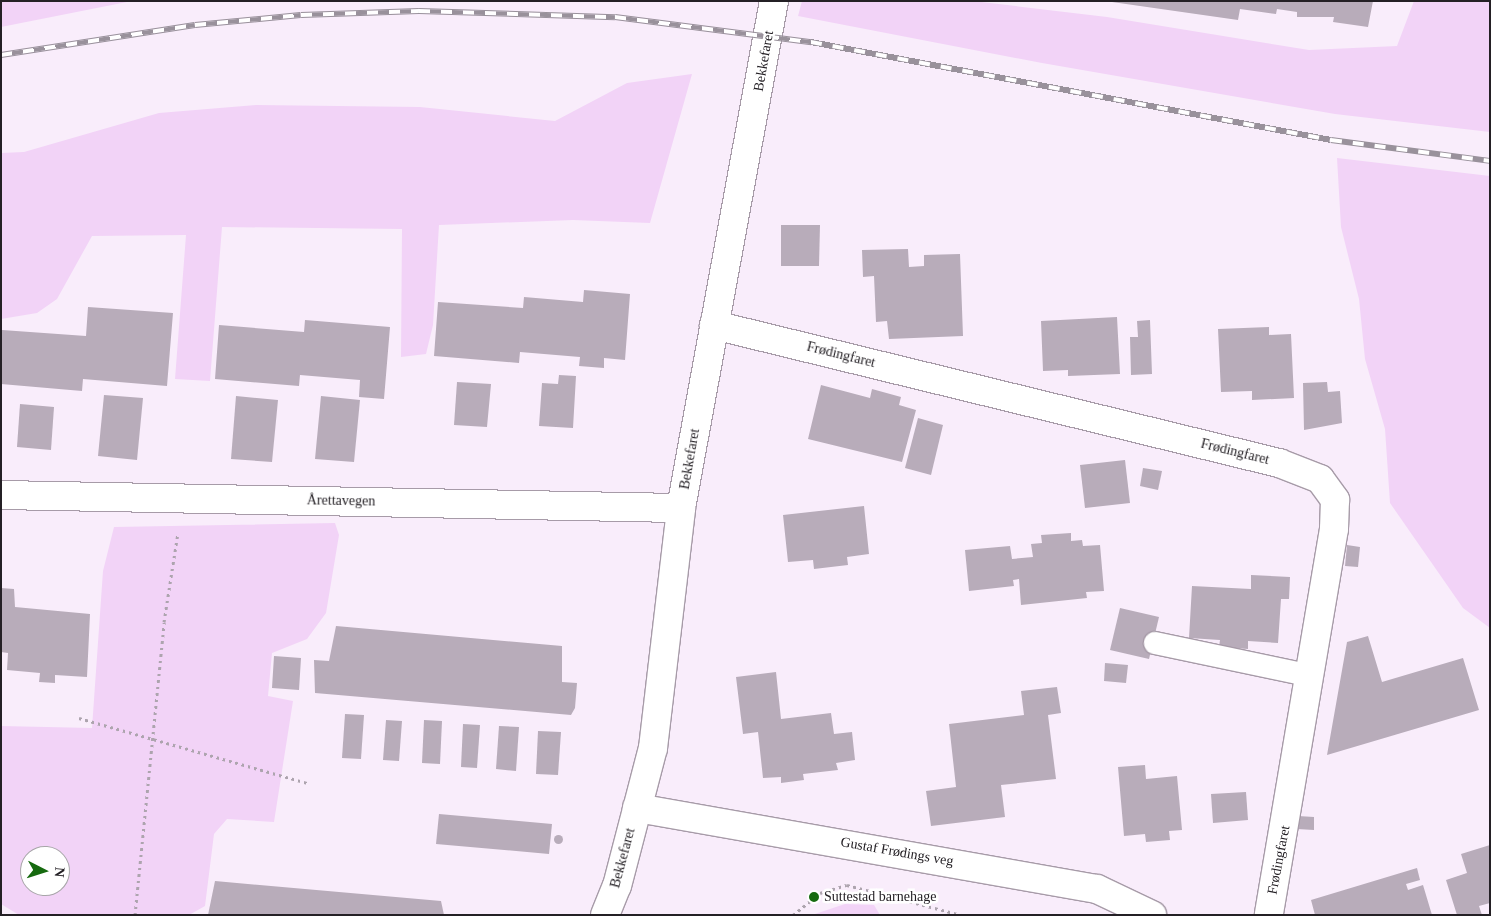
<!DOCTYPE html>
<html>
<head>
<meta charset="utf-8">
<style>
  body { margin:0 }
  #map { position:relative; width:1491px; height:916px; overflow:hidden; background:#f9edfb; font-family:"Times New Roman",serif }
  div>[style] { position:absolute }
  [style*='--x'] { left:calc(var(--x)*1px); top:calc(var(--y)*1px); width:calc(var(--w)*1px); rotate:calc(var(--a)*1deg) }
  .green>* { inset:0; background:#f2d3f7 }
  .building>* { inset:0; background:#b8acba }
  .round { border-radius:50% }
  .path>* { height:3px; margin-top:-1.5px; transform-origin:0; background:repeating-linear-gradient(90deg,#ada4ae 0 2.5px,transparent 0 6.5px) }
  .roads { filter:drop-shadow(1px 0 #a79ba8) drop-shadow(-1px 0 #a79ba8) drop-shadow(0 1px #a79ba8) drop-shadow(0 -1px #a79ba8) }
  .service>* { height:22px; margin:-11px; padding:0 11px; transform-origin:11px; border-radius:11px; background:#fff }
  .minor>* { height:28px; margin:-14px; padding:0 14px; transform-origin:14px; border-radius:14px; background:#fff }
  .rail>* { height:5.5px; margin-top:-2.75px; transform-origin:0; background:repeating-linear-gradient(90deg,#fff 0 11px,#99919b 0 22px); box-sizing:border-box; border-block:1px solid #99919b }
  .dots>* { width:14px; height:14px; translate:-50% -50%; box-sizing:border-box; border:2px solid #fff; border-radius:50% }
  span { translate:-50% -50%; white-space:nowrap; text-align:center; line-height:1.15; -webkit-text-stroke:5px #fff; paint-order:stroke }
  .street-label { font-size:14px; color:#242025 }
  .poi-label { font-size:14px; color:#242025 }
  .left { translate:0 -50%; text-align:left }
  .frame { position:absolute; inset:0; border:2px solid #242025; pointer-events:none }
  .north { position:absolute; left:20px; top:846px; width:50px; height:50px; box-sizing:border-box; background:#fff; border:1px solid #a7a6a8; border-radius:50%; rotate:95deg; font-size:14px; font-weight:700; line-height:20px; text-align:center; color:#242025 }
  .north::after { content:''; display:block; margin:auto; width:18px; height:22px; background:#166a0f; clip-path:polygon(50% 0,100% 100%,50% 72%,0 100%) }
</style>
</head>
<body>
<div id="map">
  <div class="green">
    <i style="clip-path:polygon(1px 1px,132px 1px,1px 27px)"></i>
    <i style="clip-path:polygon(802px 1px,973px 1px,1107px 17px,1309px 50px,1397px 46px,1414px 1px,1490px 1px,1490px 132px,1335px 114px,1042px 63px,798px 16px)"></i>
    <i style="clip-path:polygon(692px 74px,650px 223px,573px 220px,439px 225px,433px 325px,426px 354px,401px 357px,402px 229px,222px 227px,210px 381px,175px 379px,186px 235px,92px 236px,57px 299px,37px 313px,1px 319px,1px 153px,24px 152px,159px 113px,256px 105px,420px 107px,555px 121px,627px 83px)"></i>
    <i style="clip-path:polygon(1337px 158px,1490px 176px,1490px 628px,1463px 608px,1390px 503px,1385px 429px,1365px 359px,1359px 299px,1341px 227px)"></i>
    <i style="clip-path:polygon(evenodd,335px 523px,339px 535px,326px 613px,307px 639px,272px 653px,268px 696px,293px 701px,274px 822px,227px 819px,214px 834px,205px 906px,189px 915px,19px 915px,1px 904px,1px 726px,92px 728px,103px 571px,114px 527px,335px 523px,30px 856px,60px 856px,60px 886px,30px 886px,30px 856px)"></i>
    <i style="clip-path:polygon(845px 904px,874px 905px,880px 915px,812px 915px)"></i>
  </div>
  <div class="building">
    <i style="clip-path:polygon(1105px 1px,1373px 1px,1368px 27px,1333px 22px,1334px 17px,1297px 17px,1297px 12px,1277px 9px,1276px 14px,1240px 9px,1238px 20px)"></i>
    <i style="clip-path:polygon(781px 225px,820px 225px,819px 266px,781px 266px)"></i>
    <i style="clip-path:polygon(908px 249px,909px 267px,924px 266px,924px 255px,960px 254px,963px 336px,889px 339px,887px 321px,876px 322px,874px 276px,863px 277px,862px 250px)"></i>
    <i style="clip-path:polygon(584px 290px,630px 294px,625px 360px,604px 358px,604px 368px,579px 366px,580px 357px,520px 352px,519px 363px,434px 356px,438px 302px,523px 308px,524px 297px,583px 302px)"></i>
    <i style="clip-path:polygon(88px 307px,173px 313px,167px 386px,83px 379px,82px 391px,1px 384px,2px 330px,86px 336px)"></i>
    <i style="clip-path:polygon(1117px 317px,1120px 374px,1068px 376px,1068px 370px,1043px 371px,1041px 321px)"></i>
    <i style="clip-path:polygon(305px 320px,390px 327px,384px 399px,359px 397px,360px 380px,300px 375px,299px 386px,215px 379px,219px 325px,304px 332px)"></i>
    <i style="clip-path:polygon(1150px 320px,1152px 374px,1131px 375px,1130px 337px,1138px 337px,1137px 321px)"></i>
    <i style="clip-path:polygon(1269px 327px,1269px 335px,1291px 334px,1294px 398px,1252px 400px,1252px 391px,1221px 392px,1218px 329px)"></i>
    <i style="clip-path:polygon(559px 375px,576px 376px,573px 428px,539px 426px,542px 383px,558px 384px)"></i>
    <i style="clip-path:polygon(457px 382px,491px 384px,487px 427px,454px 425px)"></i>
    <i style="clip-path:polygon(1327px 382px,1328px 392px,1340px 391px,1342px 423px,1304px 430px,1303px 383px)"></i>
    <i style="clip-path:polygon(821px 385px,870px 398px,872px 389px,901px 397px,899px 405px,916px 410px,902px 462px,808px 439px)"></i>
    <i style="clip-path:polygon(104px 395px,143px 398px,137px 460px,98px 456px)"></i>
    <i style="clip-path:polygon(236px 396px,278px 400px,272px 462px,231px 459px)"></i>
    <i style="clip-path:polygon(321px 396px,360px 400px,354px 462px,315px 459px)"></i>
    <i style="clip-path:polygon(20px 404px,54px 407px,51px 450px,17px 447px)"></i>
    <i style="clip-path:polygon(918px 418px,943px 425px,931px 475px,905px 468px)"></i>
    <i style="clip-path:polygon(1125px 460px,1130px 503px,1085px 508px,1080px 465px)"></i>
    <i style="clip-path:polygon(1143px 468px,1162px 471px,1158px 490px,1140px 486px)"></i>
    <i style="clip-path:polygon(864px 506px,869px 554px,847px 557px,848px 565px,814px 569px,813px 560px,788px 562px,783px 515px)"></i>
    <i style="clip-path:polygon(1071px 533px,1071px 541px,1082px 540px,1083px 546px,1100px 545px,1104px 591px,1086px 592px,1087px 598px,1021px 605px,1019px 579px,1013px 580px,1014px 586px,969px 591px,965px 550px,1010px 546px,1012px 559px,1033px 557px,1031px 544px,1042px 543px,1041px 535px)"></i>
    <i style="clip-path:polygon(1347px 545px,1360px 547px,1358px 567px,1345px 566px)"></i>
    <i style="clip-path:polygon(1251px 575px,1290px 577px,1289px 599px,1281px 599px,1278px 643px,1248px 641px,1248px 649px,1219px 647px,1220px 640px,1189px 638px,1192px 586px,1251px 589px)"></i>
    <i style="clip-path:polygon(1px 588px,14px 589px,15px 607px,90px 614px,87px 677px,55px 675px,55px 683px,39px 682px,40px 673px,7px 670px,8px 653px,1px 652px)"></i>
    <i style="clip-path:polygon(1120px 608px,1159px 617px,1149px 659px,1110px 650px)"></i>
    <i style="clip-path:polygon(336px 626px,562px 646px,562px 682px,577px 683px,575px 708px,571px 715px,315px 693px,314px 660px,329px 661px)"></i>
    <i style="clip-path:polygon(1368px 636px,1382px 682px,1463px 658px,1479px 710px,1327px 755px,1347px 642px)"></i>
    <i style="clip-path:polygon(274px 656px,301px 658px,299px 690px,272px 688px)"></i>
    <i style="clip-path:polygon(1105px 663px,1128px 665px,1126px 683px,1104px 681px)"></i>
    <i style="clip-path:polygon(776px 672px,781px 719px,831px 713px,834px 734px,852px 732px,855px 760px,836px 763px,838px 770px,803px 774px,804px 780px,781px 783px,781px 777px,763px 778px,758px 732px,743px 734px,736px 677px)"></i>
    <i style="clip-path:polygon(1057px 687px,1061px 713px,1048px 715px,1056px 779px,1001px 785px,1005px 817px,931px 826px,926px 791px,956px 787px,949px 724px,1024px 715px,1021px 691px)"></i>
    <i style="clip-path:polygon(345px 714px,364px 715px,361px 759px,342px 758px)"></i>
    <i style="clip-path:polygon(386px 720px,402px 721px,399px 761px,383px 760px)"></i>
    <i style="clip-path:polygon(424px 720px,442px 721px,440px 764px,422px 763px)"></i>
    <i style="clip-path:polygon(463px 724px,480px 725px,477px 768px,461px 767px)"></i>
    <i style="clip-path:polygon(499px 726px,519px 727px,516px 771px,496px 769px)"></i>
    <i style="clip-path:polygon(538px 731px,561px 732px,558px 775px,536px 774px)"></i>
    <i style="clip-path:polygon(1145px 765px,1146px 779px,1177px 776px,1182px 830px,1169px 831px,1170px 840px,1146px 842px,1145px 834px,1124px 836px,1118px 767px)"></i>
    <i style="clip-path:polygon(1246px 792px,1248px 820px,1213px 823px,1211px 794px)"></i>
    <i style="clip-path:polygon(439px 814px,552px 824px,549px 854px,436px 844px)"></i>
    <i style="clip-path:polygon(1298px 816px,1314px 817px,1314px 830px,1297px 829px)"></i>
    <i class="round" style="left:553.5px;top:834.5px;width:9px;height:9px"></i>
    <i style="clip-path:polygon(1490px 845px,1490px 903px,1479px 906px,1482px 915px,1457px 915px,1446px 880px,1467px 873px,1461px 854px)"></i>
    <i style="clip-path:polygon(1417px 868px,1420px 880px,1406px 884px,1408px 890px,1423px 885px,1432px 915px,1315px 915px,1311px 900px)"></i>
    <i style="clip-path:polygon(215px 881px,441px 901px,444px 915px,208px 915px)"></i>
  </div>
  <div class="path">
    <i style="--x:79;--y:718;--w:237;--a:15.9"></i>
    <i style="--x:135;--y:915;--w:294;--a:-84.3"></i>
    <i style="--x:164;--y:622;--w:90;--a:-81.1"></i>
    <i style="--x:793;--y:915;--w:35;--a:-39"></i>
    <i style="--x:820;--y:893;--w:28;--a:-17"></i>
    <i style="--x:847;--y:885;--w:118;--a:14.7"></i>
  </div>
  <div class="roads">
    <div class="service">
      <i style="--x:1155;--y:643;--w:159;--a:11.9"></i>
    </div>
    <div class="minor">
      <i style="--x:714;--y:325;--w:582;--a:13.73"></i>
      <i style="--x:1279;--y:463;--w:44;--a:21.3"></i>
      <i style="--x:1320;--y:479;--w:26;--a:54"></i>
      <i style="--x:1335;--y:500;--w:29;--a:92"></i>
      <i style="--x:1334;--y:529;--w:391;--a:99.6"></i>
      <i style="--x:1;--y:495;--w:680;--a:1.1"></i>
      <i style="--x:637;--y:808;--w:467;--a:10"></i>
      <i style="--x:1097;--y:889;--w:61;--a:25.3"></i>
      <i style="--x:605;--y:915;--w:31;--a:-68"></i>
      <i style="--x:617;--y:886;--w:143;--a:-75.4"></i>
      <i style="--x:653;--y:748;--w:242;--a:-83.3"></i>
      <i style="--x:681;--y:508;--w:515;--a:-79.61"></i>
    </div>
  </div>
  <div class="rail">
    <i style="--x:1;--y:55;--w:196;--a:-8.8"></i>
    <i style="--x:195;--y:25;--w:106;--a:-5.4"></i>
    <i style="--x:301;--y:15;--w:118;--a:-1.9"></i>
    <i style="--x:419;--y:11;--w:196;--a:1.8"></i>
    <i style="--x:615;--y:17;--w:198;--a:7.3"></i>
    <i style="--x:811;--y:42;--w:529;--a:10.67"></i>
    <i style="--x:1331;--y:140;--w:160;--a:7.5"></i>
  </div>
  <div class="dots">
    <i style="left:814px;top:897px;background:#166a0f"></i>
  </div>
  <div class="street-label">
    <span style="left:764px;top:61px;rotate:-80deg">Bekkefaret</span>
    <span style="left:841px;top:355px;rotate:14deg">Frødingfaret</span>
    <span style="left:1235px;top:452px;rotate:14deg">Frødingfaret</span>
    <span style="left:690px;top:459px;rotate:-80deg">Bekkefaret</span>
    <span style="left:341px;top:501px;rotate:1deg">Årettavegen</span>
    <span style="left:897px;top:852px;rotate:10deg">Gustaf Frødings veg</span>
    <span style="left:623px;top:858px;rotate:-75deg">Bekkefaret</span>
    <span style="left:1279px;top:860px;rotate:-79deg">Frødingfaret</span>
  </div>
  <div class="poi-label">
    <span class="left" style="left:824px;top:897px">Suttestad barnehage</span>
  </div>
  <div class="frame"></div>
  <div class="north">N</div>
</div>
</body>
</html>
